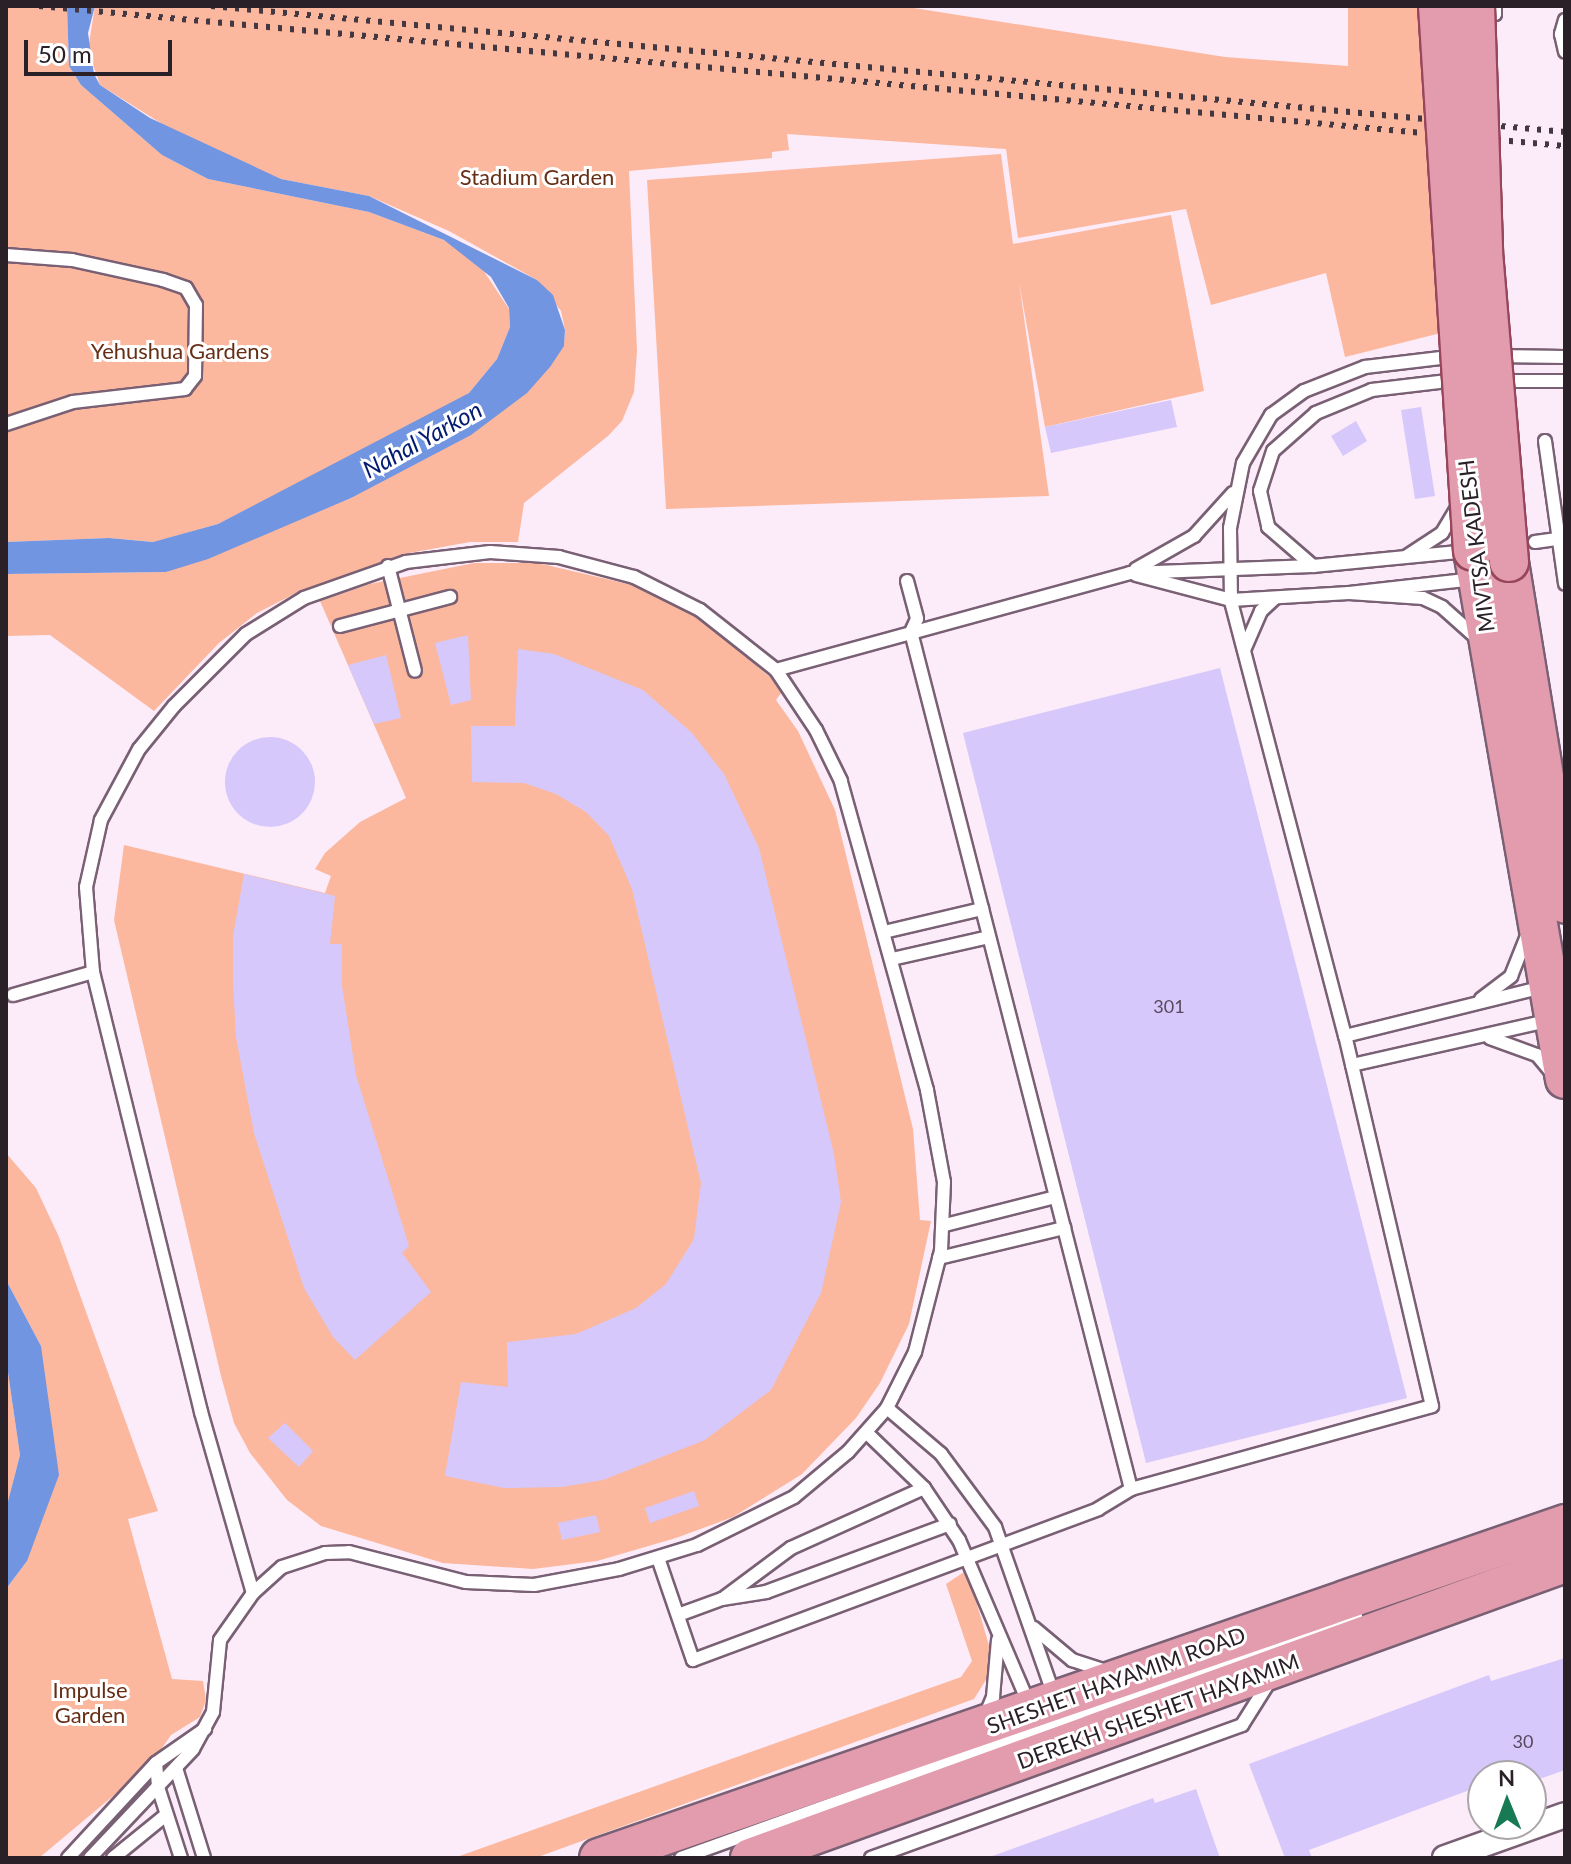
<!DOCTYPE html>
<html>
<head>
<meta charset="utf-8">
<style>
  body { margin:0 }
  #map { position:relative; width:1571px; height:1864px; overflow:hidden; background:#fcebf8; font-family:Lato,sans-serif }
  div>[style] { position:absolute }
  [style*='--x'] { left:calc(var(--x)*1px); top:calc(var(--y)*1px); width:calc(var(--w)*1px); rotate:calc(var(--a)*1deg) }
  .green>* { inset:0; background:#fbb89e }
  .water>* { inset:0; background:#7195e0 }
  .building>* { inset:0; background:#d7c8fb }
  .round { border-radius:50% }
  .roads { filter:drop-shadow(2px 0 #796074) drop-shadow(-2px 0 #796074) drop-shadow(0 2px #796074) drop-shadow(0 -2px #796074) }
  .lane>* { height:12px; margin:-6px; padding:0 6px; transform-origin:6px; border-radius:6px; background:#fff }
  .street>* { height:24px; margin:-12px; padding:0 12px; transform-origin:12px; border-radius:12px; background:#fff }
  .primary>* { height:38px; margin:-19px; padding:0 19px; transform-origin:19px; border-radius:19px; background:#e39cad }
  .rail>* { height:6px; margin-top:-3px; transform-origin:0; background:repeating-linear-gradient(90deg,#433841 0 4px,transparent 0 12px) }
  .bridges { filter:drop-shadow(2px 0 #97465b) drop-shadow(-2px 0 #97465b) drop-shadow(0 2px #97465b) drop-shadow(0 -2px #97465b) }
  .primary-bridge>* { height:38px; margin:-19px; padding:0 19px; transform-origin:19px; border-radius:19px; background:#e39cad }
  span { translate:-50% -50%; white-space:nowrap; text-align:center; line-height:1.15; -webkit-text-stroke:6px #fff; paint-order:stroke }
  .number-label { font-size:18px; color:#554a5d }
  .number-label span { -webkit-text-stroke-width:0 }
  .park-label { font-size:22px; color:#672e16 }
  .street-label { font-size:22px; color:#2a2028 }
  .water-label { font-size:24px; color:#021b71; font-style:italic }
  .frame { position:absolute; inset:0; border:8px solid #2a2028; pointer-events:none }
  .north { position:absolute; left:1467px; top:1760px; width:80px; height:80px; box-sizing:border-box; background:#fff; border:2px solid #aaa6a9; border-radius:50%; rotate:359deg; font-size:22px; font-weight:700; line-height:32px; text-align:center; color:#2a2028 }
  .north::after { content:''; display:block; margin:auto; width:28px; height:36px; background:#177a52; clip-path:polygon(50% 0,100% 100%,50% 72%,0 100%) }
  .scale { position:absolute; left:24px; top:40px; width:148px; height:36px; box-sizing:border-box; border:4px solid #2a2028; border-top:0; padding-left:10px; font-size:24px; line-height:28px; white-space:nowrap; color:#2a2028; -webkit-text-stroke:6px #fff; paint-order:stroke }
</style>
</head>
<body>
<div id="map">
  <div class="green">
    <i style="clip-path:polygon(6px 6px,67px 6px,69px 66px,81px 85px,162px 155px,208px 179px,369px 212px,444px 240px,477px 261px,509px 309px,510px 327px,497px 359px,469px 393px,447px 408px,218px 524px,154px 542px,109px 538px,6px 542px)"></i>
    <i style="clip-path:polygon(95px 6px,901px 6px,1225px 57px,1348px 66px,1348px 6px,1421px 6px,1441px 333px,1345px 357px,1326px 273px,1211px 305px,1186px 209px,1018px 238px,1006px 149px,787px 134px,789px 150px,772px 152px,772px 158px,629px 171px,637px 351px,634px 392px,622px 421px,608px 436px,524px 503px,518px 542px,470px 542px,404px 554px,300px 591px,257px 613px,219px 643px,154px 711px,50px 635px,6px 636px,6px 574px,166px 572px,351px 498px,564px 346px,565px 330px,561px 311px,537px 280px,449px 231px,369px 196px,281px 179px,240px 163px,183px 137px,100px 85px,88px 50px)"></i>
    <i style="clip-path:polygon(1001px 154px,1013px 244px,1171px 215px,1204px 391px,1045px 427px,1019px 282px,1049px 496px,666px 509px,647px 180px)"></i>
    <i style="clip-path:polygon(474px 563px,538px 563px,632px 585px,701px 619px,784px 689px,776px 700px,798px 731px,835px 810px,913px 1129px,920px 1220px,931px 1221px,909px 1324px,880px 1383px,856px 1418px,802px 1474px,733px 1517px,676px 1538px,597px 1561px,533px 1569px,443px 1563px,321px 1526px,287px 1500px,250px 1453px,234px 1423px,221px 1376px,114px 920px,124px 845px,325px 893px,331px 876px,315px 869px,325px 853px,360px 822px,406px 798px,320px 601px,370px 584px)"></i>
    <i style="clip-path:polygon(6px 1153px,36px 1188px,59px 1237px,158px 1511px,128px 1519px,172px 1679px,203px 1681px,206px 1700px,200px 1717px,171px 1735px,150px 1765px,39px 1858px,6px 1858px,6px 1589px,27px 1561px,41px 1346px,6px 1280px)"></i>
    <i style="clip-path:polygon(6px 1359px,20px 1455px,6px 1509px)"></i>
    <i style="clip-path:polygon(967px 1570px,990px 1649px,989px 1675px,974px 1699px,535px 1858px,454px 1858px,961px 1677px,972px 1661px,946px 1584px)"></i>
  </div>
  <div class="water">
    <i style="clip-path:polygon(67px 6px,95px 6px,88px 33px,94px 74px,100px 85px,150px 118px,281px 179px,369px 196px,537px 280px,553px 295px,565px 330px,564px 346px,550px 367px,527px 393px,471px 435px,351px 498px,208px 559px,166px 572px,6px 574px,6px 542px,109px 538px,153px 542px,218px 524px,469px 393px,497px 359px,510px 327px,509px 308px,491px 277px,444px 240px,369px 212px,208px 179px,162px 155px,81px 85px,69px 66px)"></i>
    <i style="clip-path:polygon(6px 1280px,41px 1346px,59px 1475px,27px 1561px,6px 1589px,6px 1509px,20px 1455px,6px 1359px)"></i>
  </div>
  <div class="building">
    <i style="clip-path:polygon(1171px 400px,1177px 427px,1051px 453px,1045px 427px)"></i>
    <i style="clip-path:polygon(1421px 407px,1435px 496px,1415px 499px,1401px 410px)"></i>
    <i style="clip-path:polygon(1356px 421px,1367px 441px,1343px 456px,1331px 436px)"></i>
    <i style="clip-path:polygon(468px 635px,471px 700px,451px 705px,435px 643px)"></i>
    <i style="clip-path:polygon(518px 649px,554px 654px,643px 690px,692px 733px,724px 774px,759px 848px,834px 1154px,841px 1202px,821px 1293px,771px 1390px,705px 1440px,603px 1480px,562px 1487px,504px 1488px,445px 1476px,461px 1382px,508px 1387px,507px 1342px,576px 1334px,636px 1308px,666px 1284px,694px 1239px,701px 1183px,632px 889px,609px 836px,586px 812px,556px 794px,524px 783px,472px 782px,471px 726px,515px 726px)"></i>
    <i style="clip-path:polygon(386px 655px,401px 718px,374px 724px,348px 665px)"></i>
    <i style="clip-path:polygon(1220px 668px,1407px 1398px,1146px 1463px,963px 733px)"></i>
    <i class="round" style="left:225px;top:737px;width:90px;height:90px"></i>
    <i style="clip-path:polygon(244px 874px,335px 896px,330px 944px,342px 944px,342px 986px,356px 1075px,409px 1246px,402px 1253px,431px 1292px,355px 1360px,333px 1337px,304px 1288px,254px 1133px,236px 1037px,233px 983px,233px 936px)"></i>
    <i style="clip-path:polygon(285px 1423px,313px 1451px,299px 1467px,268px 1438px)"></i>
    <i style="clip-path:polygon(694px 1491px,699px 1506px,650px 1523px,645px 1508px)"></i>
    <i style="clip-path:polygon(596px 1515px,600px 1532px,562px 1540px,558px 1523px)"></i>
    <i style="clip-path:polygon(1565px 1658px,1565px 1770px,1531px 1782px,1531px 1776px,1483px 1776px,1483px 1785px,1309px 1850px,1312px 1858px,1285px 1858px,1249px 1764px,1489px 1675px,1491px 1681px)"></i>
    <i style="clip-path:polygon(1196px 1789px,1220px 1858px,987px 1858px,1153px 1798px,1155px 1803px)"></i>
  </div>
  <div class="roads">
    <div class="lane">
      <i style="--x:1479;--y:14;--w:16;--a:0"></i>
      <i style="--x:1495;--y:14;--w:8;--a:-90"></i>
      <i style="--x:1565;--y:20;--w:15;--a:106"></i>
      <i style="--x:1561;--y:34;--w:18;--a:77"></i>
      <i style="--x:6;--y:255;--w:66;--a:4.3"></i>
      <i style="--x:72;--y:260;--w:93;--a:12.4"></i>
      <i style="--x:163;--y:280;--w:24;--a:19"></i>
      <i style="--x:186;--y:288;--w:20;--a:60"></i>
      <i style="--x:196;--y:305;--w:71;--a:90.8"></i>
      <i style="--x:195;--y:376;--w:16;--a:128"></i>
      <i style="--x:185;--y:389;--w:113;--a:173.4"></i>
      <i style="--x:73;--y:402;--w:71;--a:161.8"></i>
      <i style="--x:1496;--y:356;--w:69;--a:0.8"></i>
      <i style="--x:1456;--y:380;--w:85;--a:173.2"></i>
      <i style="--x:1372;--y:390;--w:61;--a:157.7"></i>
      <i style="--x:1316;--y:413;--w:57;--a:138.5"></i>
      <i style="--x:1273;--y:451;--w:42;--a:108"></i>
      <i style="--x:1260;--y:491;--w:37;--a:77"></i>
      <i style="--x:1268;--y:527;--w:60;--a:40.9"></i>
      <i style="--x:1313;--y:566;--w:156;--a:-5.5"></i>
      <i style="--x:1498;--y:381;--w:67;--a:0"></i>
      <i style="--x:1545;--y:441;--w:144;--a:82"></i>
      <i style="--x:1535;--y:542;--w:30;--a:-8"></i>
      <i style="--x:1407;--y:556;--w:42;--a:-33.3"></i>
      <i style="--x:1442;--y:533;--w:31;--a:-59"></i>
      <i style="--x:388;--y:566;--w:108;--a:75.6"></i>
      <i style="--x:1136;--y:569;--w:67;--a:-29.6"></i>
      <i style="--x:1194;--y:536;--w:58;--a:-47.8"></i>
      <i style="--x:1136;--y:575;--w:98;--a:14.7"></i>
      <i style="--x:1231;--y:600;--w:118;--a:-3.4"></i>
      <i style="--x:1349;--y:593;--w:74;--a:3.9"></i>
      <i style="--x:1423;--y:598;--w:21;--a:25"></i>
      <i style="--x:1442;--y:607;--w:50;--a:41.7"></i>
      <i style="--x:907;--y:581;--w:39;--a:75"></i>
      <i style="--x:917;--y:619;--w:14;--a:115"></i>
      <i style="--x:911;--y:632;--w:885;--a:75.6"></i>
      <i style="--x:1349;--y:593;--w:126;--a:-6.4"></i>
      <i style="--x:340;--y:626;--w:114;--a:-14.8"></i>
      <i style="--x:1244;--y:650;--w:43;--a:-66.4"></i>
      <i style="--x:1261;--y:611;--w:19;--a:-43"></i>
      <i style="--x:776;--y:670;--w:367;--a:-15.3"></i>
      <i style="--x:1130;--y:573;--w:183;--a:-2.2"></i>
      <i style="--x:884;--y:932;--w:101;--a:-13.2"></i>
      <i style="--x:892;--y:959;--w:99;--a:-12.8"></i>
      <i style="--x:13;--y:995;--w:83;--a:-16"></i>
      <i style="--x:1481;--y:999;--w:38;--a:-37"></i>
      <i style="--x:1511;--y:976;--w:43;--a:-68.2"></i>
      <i style="--x:1345;--y:1036;--w:204;--a:-13.9"></i>
      <i style="--x:1490;--y:1038;--w:50;--a:19.9"></i>
      <i style="--x:1537;--y:1055;--w:23;--a:50"></i>
      <i style="--x:1352;--y:1065;--w:205;--a:-12.7"></i>
      <i style="--x:945;--y:1225;--w:114;--a:-14.2"></i>
      <i style="--x:939;--y:1258;--w:129;--a:-13.5"></i>
      <i style="--x:887;--y:1408;--w:71;--a:40.4"></i>
      <i style="--x:941;--y:1454;--w:91;--a:53.5"></i>
      <i style="--x:995;--y:1527;--w:181;--a:70.7"></i>
      <i style="--x:867;--y:1433;--w:79;--a:44"></i>
      <i style="--x:924;--y:1488;--w:63;--a:56.1"></i>
      <i style="--x:959;--y:1540;--w:178;--a:66.9"></i>
      <i style="--x:658;--y:1558;--w:108;--a:71.1"></i>
      <i style="--x:693;--y:1660;--w:432;--a:-20.4"></i>
      <i style="--x:1098;--y:1509;--w:39;--a:-31"></i>
      <i style="--x:1131;--y:1489;--w:312;--a:-15.4"></i>
      <i style="--x:1432;--y:1406;--w:380;--a:-103.2"></i>
      <i style="--x:1345;--y:1036;--w:451;--a:-104.7"></i>
      <i style="--x:1231;--y:600;--w:72;--a:-90.8"></i>
      <i style="--x:1230;--y:528;--w:66;--a:-78.7"></i>
      <i style="--x:1243;--y:463;--w:56;--a:-59.7"></i>
      <i style="--x:1271;--y:415;--w:41;--a:-36"></i>
      <i style="--x:1304;--y:391;--w:66;--a:-21.5"></i>
      <i style="--x:1365;--y:367;--w:93;--a:-6.8"></i>
      <i style="--x:725;--y:1597;--w:82;--a:-36.6"></i>
      <i style="--x:791;--y:1548;--w:146;--a:-24.3"></i>
      <i style="--x:678;--y:1615;--w:47;--a:-20"></i>
      <i style="--x:722;--y:1599;--w:45;--a:-9"></i>
      <i style="--x:766;--y:1592;--w:196;--a:-20.3"></i>
      <i style="--x:1034;--y:1628;--w:50;--a:40.1"></i>
      <i style="--x:1072;--y:1660;--w:35;--a:18"></i>
      <i style="--x:985;--y:1716;--w:21;--a:-67"></i>
      <i style="--x:993;--y:1697;--w:57;--a:-85"></i>
      <i style="--x:156;--y:1763;--w:24;--a:85"></i>
      <i style="--x:158;--y:1787;--w:75;--a:72.1"></i>
      <i style="--x:176;--y:1768;--w:94;--a:72.7"></i>
      <i style="--x:68;--y:1858;--w:129;--a:-47.2"></i>
      <i style="--x:156;--y:1763;--w:60;--a:-34.8"></i>
      <i style="--x:90;--y:1858;--w:150;--a:-46.6"></i>
      <i style="--x:193;--y:1749;--w:42;--a:-61.6"></i>
      <i style="--x:213;--y:1712;--w:72;--a:-84.4"></i>
      <i style="--x:220;--y:1640;--w:57;--a:-54.9"></i>
      <i style="--x:253;--y:1593;--w:39;--a:-42"></i>
      <i style="--x:282;--y:1567;--w:45;--a:-18"></i>
      <i style="--x:325;--y:1553;--w:24;--a:-2"></i>
      <i style="--x:349;--y:1552;--w:121;--a:14.4"></i>
      <i style="--x:466;--y:1582;--w:68;--a:2.5"></i>
      <i style="--x:534;--y:1585;--w:86;--a:-10.7"></i>
      <i style="--x:619;--y:1569;--w:82;--a:-17.1"></i>
      <i style="--x:697;--y:1545;--w:108;--a:-26.3"></i>
      <i style="--x:794;--y:1497;--w:70;--a:-39.8"></i>
      <i style="--x:848;--y:1452;--w:59;--a:-48.4"></i>
      <i style="--x:887;--y:1408;--w:63;--a:-63.4"></i>
      <i style="--x:915;--y:1352;--w:104;--a:-75.6"></i>
      <i style="--x:941;--y:1251;--w:69;--a:-87.5"></i>
      <i style="--x:944;--y:1182;--w:94;--a:-100.5"></i>
      <i style="--x:927;--y:1090;--w:321;--a:-105.6"></i>
      <i style="--x:841;--y:781;--w:57;--a:-116.1"></i>
      <i style="--x:816;--y:730;--w:72;--a:-123.7"></i>
      <i style="--x:776;--y:670;--w:97;--a:-141.7"></i>
      <i style="--x:700;--y:610;--w:74;--a:-153.4"></i>
      <i style="--x:634;--y:577;--w:78;--a:-165.1"></i>
      <i style="--x:559;--y:557;--w:69;--a:-175.9"></i>
      <i style="--x:490;--y:552;--w:85;--a:173.2"></i>
      <i style="--x:406;--y:562;--w:108;--a:160.6"></i>
      <i style="--x:304;--y:598;--w:68;--a:148.2"></i>
      <i style="--x:246;--y:634;--w:102;--a:135"></i>
      <i style="--x:174;--y:706;--w:55;--a:129.1"></i>
      <i style="--x:139;--y:749;--w:81;--a:118.2"></i>
      <i style="--x:101;--y:820;--w:69;--a:102.6"></i>
      <i style="--x:86;--y:887;--w:85;--a:85.3"></i>
      <i style="--x:93;--y:972;--w:453;--a:76.2"></i>
      <i style="--x:201;--y:1412;--w:188;--a:74"></i>
      <i style="--x:113;--y:1858;--w:68;--a:-39.1"></i>
      <i style="--x:681;--y:1858;--w:717;--a:-19.72"></i>
      <i style="--x:871;--y:1858;--w:394;--a:-19.7"></i>
      <i style="--x:1242;--y:1725;--w:54;--a:-57.8"></i>
    </div>
    <div class="street">
      <i style="--x:1445;--y:1858;--w:127;--a:-19.7"></i>
    </div>
    <div class="primary">
      <i style="--x:1473;--y:551;--w:536;--a:80.12"></i>
      <i style="--x:1509;--y:562;--w:346;--a:80.7"></i>
      <i style="--x:599;--y:1858;--w:1022;--a:-19.07"></i>
      <i style="--x:750;--y:1858;--w:867;--a:-19.9"></i>
    </div>
  </div>
  <div class="rail">
    <i style="--x:39;--y:6;--w:1532;--a:5.24"></i>
    <i style="--x:211;--y:6;--w:1360;--a:5.32"></i>
  </div>
  <div class="bridges">
    <div class="primary-bridge">
      <i style="--x:1438;--y:6;--w:546;--a:86.33"></i>
      <i style="--x:1475;--y:6;--w:246;--a:88.1"></i>
      <i style="--x:1483;--y:252;--w:311;--a:85.2"></i>
    </div>
  </div>
  <div class="number-label">
    <span style="left:1169px;top:1006px">301</span>
    <span style="left:1523px;top:1741px">30</span>
  </div>
  <div class="park-label">
    <span style="left:537px;top:177px">Stadium Garden</span>
    <span style="left:180px;top:351px">Yehushua Gardens</span>
    <span style="left:90px;top:1702px">Impulse<br>Garden</span>
  </div>
  <div class="street-label">
    <span style="left:1476px;top:546px;rotate:-97deg">MIVTSA KADESH</span>
    <span style="left:1116px;top:1680px;rotate:-20deg">SHESHET HAYAMIM ROAD</span>
    <span style="left:1158px;top:1711px;rotate:-20deg">DEREKH SHESHET HAYAMIM</span>
  </div>
  <div class="water-label">
    <span style="left:422px;top:439px;rotate:-29deg">Nahal Yarkon</span>
  </div>
  <div class="frame"></div>
  <div class="north">N</div>
  <div class="scale">50 m</div>
</div>
</body>
</html>
